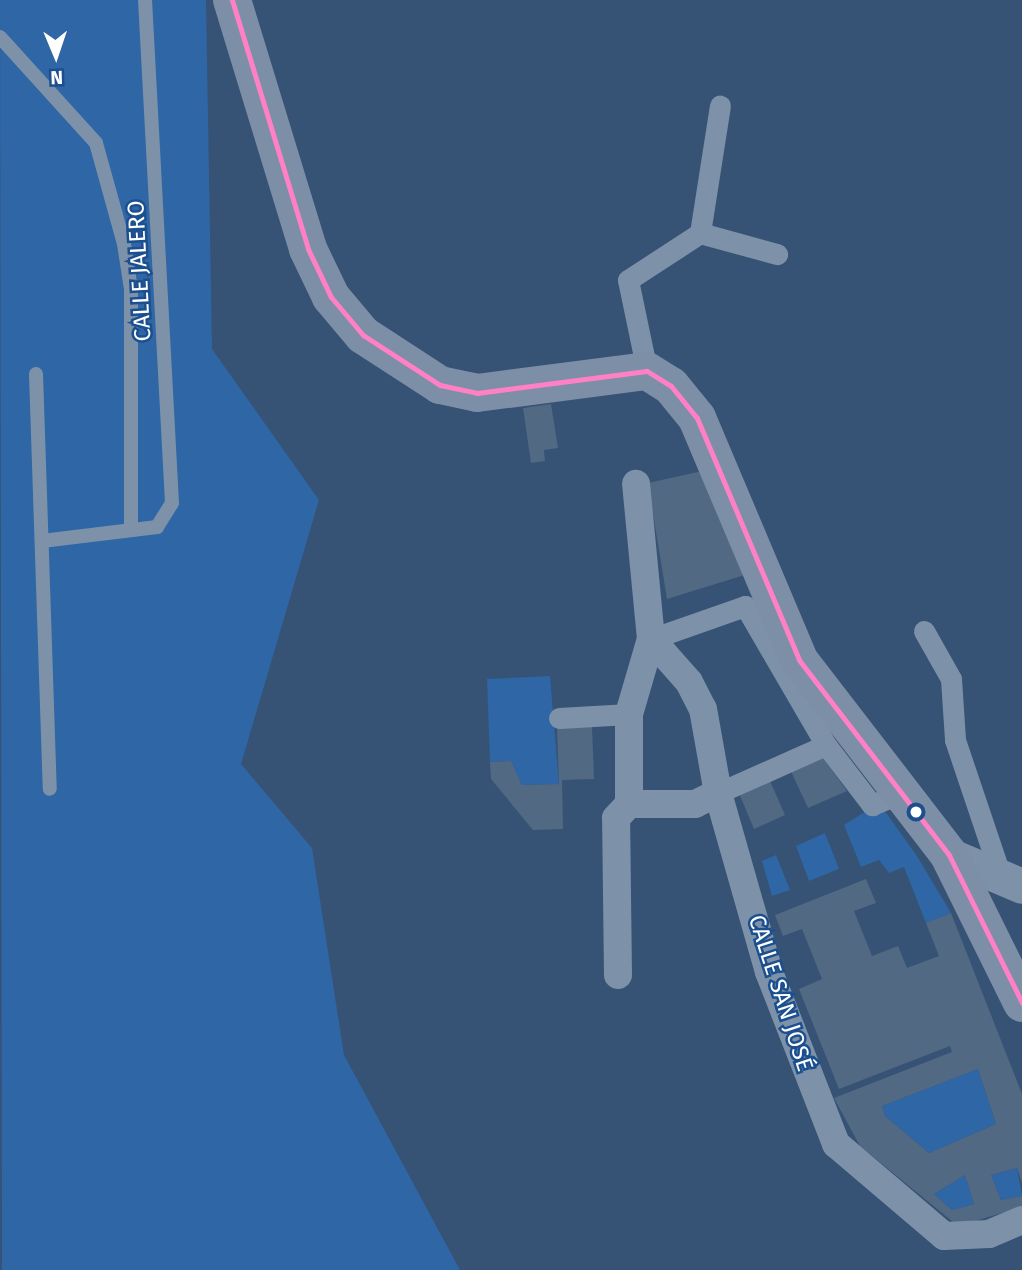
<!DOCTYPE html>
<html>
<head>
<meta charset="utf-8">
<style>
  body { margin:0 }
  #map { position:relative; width:1022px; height:1270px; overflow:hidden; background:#365274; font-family:"Fira Sans",sans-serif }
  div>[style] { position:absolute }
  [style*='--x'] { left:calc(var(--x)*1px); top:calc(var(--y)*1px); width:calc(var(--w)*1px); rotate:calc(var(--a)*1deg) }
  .green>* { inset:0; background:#2f66a5 }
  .building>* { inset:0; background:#526984 }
  .service>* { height:14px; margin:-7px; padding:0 7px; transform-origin:7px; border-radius:7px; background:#7d92a8 }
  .pedestrian>* { height:21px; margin:-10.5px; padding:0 10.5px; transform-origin:10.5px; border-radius:10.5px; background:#7d92a8 }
  .minor>* { height:28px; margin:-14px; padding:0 14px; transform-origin:14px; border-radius:14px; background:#7d92a8 }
  .tertiary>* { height:35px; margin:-17.5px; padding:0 17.5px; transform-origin:17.5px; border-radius:17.5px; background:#7d92a8 }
  .primary>* { height:38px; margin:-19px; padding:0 19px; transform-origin:19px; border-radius:19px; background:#7d8ea7 }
  .bus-1>* { height:5px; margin:-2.5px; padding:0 2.5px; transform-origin:2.5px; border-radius:2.5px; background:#ff80c5 }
  .dots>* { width:19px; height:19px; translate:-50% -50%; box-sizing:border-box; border:4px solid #1b4f8f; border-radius:50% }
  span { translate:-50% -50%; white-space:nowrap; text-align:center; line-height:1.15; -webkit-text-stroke:5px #1b4f8f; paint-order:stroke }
  .street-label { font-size:23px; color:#fff }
  .north { position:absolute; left:21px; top:21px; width:70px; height:70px; -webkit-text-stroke:5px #1b4f8f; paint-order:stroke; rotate:178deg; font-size:19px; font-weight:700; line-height:28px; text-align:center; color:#fff }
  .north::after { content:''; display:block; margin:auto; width:24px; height:32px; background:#fff; clip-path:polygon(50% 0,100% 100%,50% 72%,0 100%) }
</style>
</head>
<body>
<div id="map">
  <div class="green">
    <i style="clip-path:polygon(0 0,206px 0,212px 349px,319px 500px,241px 764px,312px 848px,344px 1055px,460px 1270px,2px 1270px)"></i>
    <i style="clip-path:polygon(550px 676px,559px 784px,522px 785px,511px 761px,490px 762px,487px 679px)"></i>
    <i style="clip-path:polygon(879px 803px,917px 856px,951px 913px,926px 923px,904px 867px,889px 873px,879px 860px,861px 867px,844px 825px)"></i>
    <i style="clip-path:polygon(825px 833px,839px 869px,809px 881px,796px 846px)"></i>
    <i style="clip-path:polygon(776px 855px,790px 890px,772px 896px,762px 861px)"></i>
    <i style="clip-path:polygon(978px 1069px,996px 1124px,929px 1153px,885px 1116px,882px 1106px)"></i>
    <i style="clip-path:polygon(1017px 1168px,1022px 1196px,1001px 1200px,991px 1175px)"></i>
    <i style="clip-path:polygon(965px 1175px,974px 1204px,952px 1210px,934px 1194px)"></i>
  </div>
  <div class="building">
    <i style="clip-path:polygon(551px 404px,558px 448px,544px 450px,545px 461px,531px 463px,523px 408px)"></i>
    <i style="clip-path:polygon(707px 470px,751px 573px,667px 599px,648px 483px)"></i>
    <i style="clip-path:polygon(592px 726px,594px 779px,562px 780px,563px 829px,533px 830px,491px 779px,490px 762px,511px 761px,522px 785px,559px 784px,557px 727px)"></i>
    <i style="clip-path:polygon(818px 751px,847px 791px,808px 808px,788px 765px)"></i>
    <i style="clip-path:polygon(767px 774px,785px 815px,754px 829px,736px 786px)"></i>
    <i style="clip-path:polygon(evenodd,866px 879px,876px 903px,854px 911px,872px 956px,898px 946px,907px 968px,939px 956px,926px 923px,951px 913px,1022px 1094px,1022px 1183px,1017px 1168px,991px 1175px,1001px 1200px,1022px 1196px,1022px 1207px,958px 1226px,860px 1146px,834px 1098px,952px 1052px,950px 1046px,839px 1089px,799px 989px,822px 979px,802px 929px,783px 936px,775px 915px,866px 879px,978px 1069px,996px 1124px,929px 1153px,885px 1116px,882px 1106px,978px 1069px,866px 879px,965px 1175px,974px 1204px,952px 1210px,934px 1194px,965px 1175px)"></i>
  </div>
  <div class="service">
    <i style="--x:0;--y:37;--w:143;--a:47.8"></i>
    <i style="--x:96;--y:143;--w:105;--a:74.5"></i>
    <i style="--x:124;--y:244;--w:46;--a:81.2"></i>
    <i style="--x:131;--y:289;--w:241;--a:90"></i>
    <i style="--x:36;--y:374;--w:415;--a:88.1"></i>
    <i style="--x:42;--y:541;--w:116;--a:-6.9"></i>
    <i style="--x:157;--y:527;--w:28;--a:-58"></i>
    <i style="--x:172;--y:503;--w:504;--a:-93.07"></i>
  </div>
  <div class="pedestrian">
    <i style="--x:700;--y:233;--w:80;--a:15.3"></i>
    <i style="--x:647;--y:371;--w:93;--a:-101.8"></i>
    <i style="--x:628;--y:280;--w:86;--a:-33.1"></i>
    <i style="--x:700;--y:233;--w:129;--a:-81.1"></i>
    <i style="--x:924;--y:631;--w:55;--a:60.6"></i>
    <i style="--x:951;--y:679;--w:61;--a:86.2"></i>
    <i style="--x:955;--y:740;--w:145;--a:71.4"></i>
    <i style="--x:651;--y:639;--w:100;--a:-19.3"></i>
    <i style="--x:745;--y:606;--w:161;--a:59.8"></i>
    <i style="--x:826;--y:745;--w:76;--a:52.5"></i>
    <i style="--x:872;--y:805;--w:33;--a:-23"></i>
    <i style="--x:559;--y:718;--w:70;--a:-3.3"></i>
    <i style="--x:718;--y:793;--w:118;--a:-24"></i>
  </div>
  <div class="minor">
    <i style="--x:651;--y:639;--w:57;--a:48.5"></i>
    <i style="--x:689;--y:682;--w:30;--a:63"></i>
    <i style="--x:703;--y:709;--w:85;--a:79.9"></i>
    <i style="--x:718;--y:793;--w:186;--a:74.1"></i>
    <i style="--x:769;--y:972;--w:185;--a:68.7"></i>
    <i style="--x:836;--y:1144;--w:142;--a:40.4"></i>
    <i style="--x:944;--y:1236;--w:45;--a:-2.5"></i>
    <i style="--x:989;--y:1234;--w:36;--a:-23"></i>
    <i style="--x:629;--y:804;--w:90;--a:-90"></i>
    <i style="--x:629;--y:714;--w:78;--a:-73.7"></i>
    <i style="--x:651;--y:639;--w:156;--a:-95.5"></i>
    <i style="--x:629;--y:804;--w:66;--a:0"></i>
    <i style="--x:695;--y:804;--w:25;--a:-26"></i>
    <i style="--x:618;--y:975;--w:157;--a:-90.7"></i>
    <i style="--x:616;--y:818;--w:19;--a:-47"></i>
  </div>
  <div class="tertiary">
    <i style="--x:949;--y:855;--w:79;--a:23"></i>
  </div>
  <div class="primary">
    <i style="--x:232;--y:0;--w:260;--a:73"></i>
    <i style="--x:308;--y:249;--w:53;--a:64.4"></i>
    <i style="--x:331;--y:297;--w:50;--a:49.9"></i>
    <i style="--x:363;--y:335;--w:92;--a:33"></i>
    <i style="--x:440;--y:385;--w:38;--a:12"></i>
    <i style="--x:477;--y:393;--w:171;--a:-7.4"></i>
    <i style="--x:647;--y:371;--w:28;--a:32"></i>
    <i style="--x:671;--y:386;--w:41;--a:50.9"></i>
    <i style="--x:697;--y:418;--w:263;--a:67.1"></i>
    <i style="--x:799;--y:660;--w:246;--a:52.4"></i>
    <i style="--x:949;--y:855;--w:165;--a:63.7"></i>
  </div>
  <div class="bus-1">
    <i style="--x:232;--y:0;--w:260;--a:73"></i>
    <i style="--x:308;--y:249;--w:53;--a:64.4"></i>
    <i style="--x:331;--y:297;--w:50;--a:49.9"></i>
    <i style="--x:363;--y:335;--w:92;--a:33"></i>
    <i style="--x:440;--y:385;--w:38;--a:12"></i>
    <i style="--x:477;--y:393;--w:171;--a:-7.4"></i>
    <i style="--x:647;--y:371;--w:28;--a:32"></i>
    <i style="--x:671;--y:386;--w:41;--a:50.9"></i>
    <i style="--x:697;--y:418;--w:263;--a:67.1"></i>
    <i style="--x:799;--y:660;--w:246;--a:52.4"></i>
    <i style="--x:949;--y:855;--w:165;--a:63.7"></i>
  </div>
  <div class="dots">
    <i style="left:916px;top:812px;background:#fff"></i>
  </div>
  <div class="street-label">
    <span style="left:139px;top:271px;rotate:-93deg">CALLE JALERO</span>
    <span style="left:781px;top:993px;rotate:72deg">CALLE SAN JOSÉ</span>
  </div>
  <div class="north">N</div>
</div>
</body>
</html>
